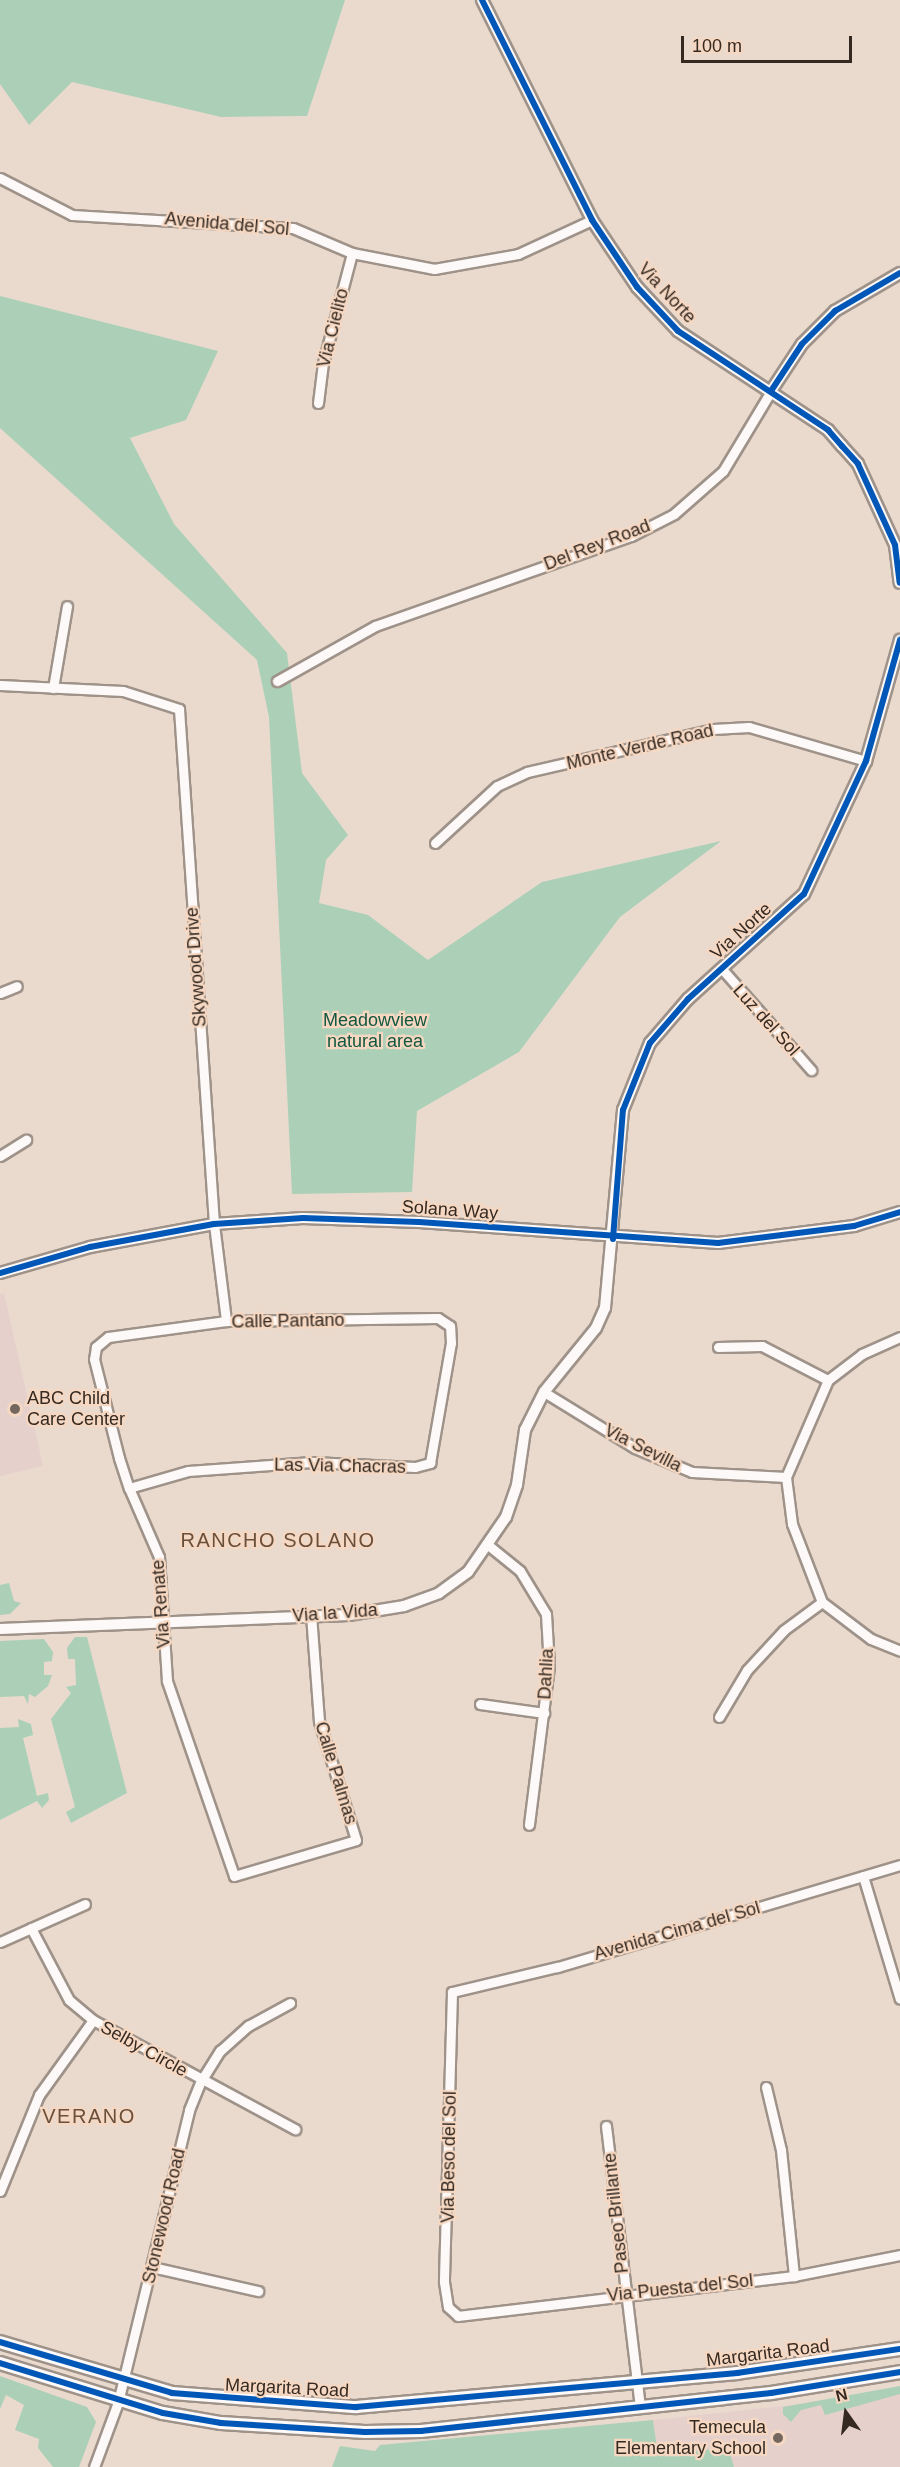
<!DOCTYPE html>
<html>
<head>
<meta charset="utf-8">
<style>
  body { margin:0 }
  #map { position:relative; width:900px; height:2467px; overflow:hidden; background:#eadace; font-family:Helvetica,sans-serif }
  div>[style] { position:absolute }
  [style*='--x'] { left:calc(var(--x)*1px); top:calc(var(--y)*1px); width:calc(var(--w)*1px); rotate:calc(var(--a)*1deg) }
  .education>* { inset:0; background:#e5d0cc }
  .green>* { inset:0; background:#abd0b7 }
  .roads { filter:drop-shadow(2px 0 #9e9289) drop-shadow(-2px 0 #9e9289) drop-shadow(0 2px #9e9289) drop-shadow(0 -2px #9e9289) }
  .minor>* { height:9px; margin:-4.5px; padding:0 4.5px; transform-origin:4.5px; border-radius:4.5px; background:#fcf9f8 }
  .tertiary>* { height:10px; margin:-5px; padding:0 5px; transform-origin:5px; border-radius:5px; background:#fcf9f8 }
  .secondary>* { height:12px; margin:-6px; padding:0 6px; transform-origin:6px; border-radius:6px; background:#fcf9f8 }
  .cycleway>* { height:6px; margin:-3px; padding:0 3px; transform-origin:3px; border-radius:3px; background:#0057b8 }
  .dots>* { width:16px; height:16px; translate:-50% -50%; box-sizing:border-box; border:3px solid #f6d8c2; border-radius:50% }
  span { translate:-50% -50%; white-space:nowrap; text-align:center; line-height:1.15; -webkit-text-stroke:4.5px #f6d8c2; paint-order:stroke }
  .street-label { font-size:18px; color:#352a22 }
  .park-label { font-size:18px; color:#12573f }
  .poi-label { font-size:18px; color:#352a22 }
  .left { translate:0 -50%; text-align:left }
  .right { translate:-100% -50%; text-align:right }
  .neighbourhood-label { font-size:20px; color:#69503d; letter-spacing:1.5px }
  .north { position:absolute; left:816px; top:2383px; width:60px; height:60px; -webkit-text-stroke:4px #f6d8c2; paint-order:stroke; rotate:346deg; font-size:16px; font-weight:700; line-height:24px; text-align:center; color:#352a22 }
  .north::after { content:''; display:block; margin:auto; width:21px; height:27px; background:#352a22; clip-path:polygon(50% 0,100% 100%,50% 72%,0 100%) }
  .scale { position:absolute; left:681px; top:36px; width:171px; height:27px; box-sizing:border-box; border:3px solid #352a22; border-top:0; padding-left:8px; font-size:18px; line-height:21px; white-space:nowrap; color:#352a22; -webkit-text-stroke:4px #f6d8c2; paint-order:stroke }
</style>
</head>
<body>
<div id="map">
  <div class="education">
    <i style="clip-path:polygon(4px 1293px,43px 1466px,0 1476px,0 1294px)"></i>
    <i style="clip-path:polygon(900px 2386px,900px 2467px,585px 2467px,658px 2458px,653px 2420px,847px 2399px)"></i>
  </div>
  <div class="green">
    <i style="clip-path:polygon(0 0,345px 0,307px 116px,221px 117px,72px 82px,29px 125px,0 84px)"></i>
    <i style="clip-path:polygon(0 296px,218px 351px,186px 420px,130px 438px,174px 524px,287px 653px,302px 773px,348px 835px,326px 860px,319px 903px,368px 915px,428px 960px,542px 882px,721px 841px,620px 917px,519px 1052px,417px 1111px,412px 1192px,292px 1194px,269px 717px,257px 660px,0 428px)"></i>
    <i style="clip-path:polygon(9px 1583px,14px 1601px,21px 1603px,10px 1614px,0 1615px,0 1585px)"></i>
    <i style="clip-path:polygon(75px 1637px,87px 1637px,127px 1793px,71px 1823px,66px 1812px,75px 1807px,51px 1719px,71px 1693px,66px 1687px,76px 1685px,75px 1659px,68px 1659px,67px 1648px)"></i>
    <i style="clip-path:polygon(44px 1639px,53px 1652px,52px 1661px,44px 1662px,44px 1675px,52px 1675px,48px 1686px,35px 1697px,29px 1694px,28px 1704px,24px 1696px,0 1697px,0 1641px)"></i>
    <i style="clip-path:polygon(18px 1719px,31px 1724px,33px 1735px,23px 1738px,37px 1796px,48px 1793px,49px 1800px,42px 1808px,37px 1801px,0 1820px,0 1728px,19px 1727px)"></i>
    <i style="clip-path:polygon(0 2376px,87px 2407px,96px 2422px,79px 2467px,53px 2467px,38px 2448px,39px 2439px,15px 2430px,24px 2405px,6px 2395px,0 2409px)"></i>
    <i style="clip-path:polygon(900px 2386px,900px 2394px,825px 2415px,821px 2405px,801px 2410px,791px 2422px,783px 2414px,783px 2407px)"></i>
    <i style="clip-path:polygon(653px 2420px,658px 2455px,728px 2447px,734px 2467px,332px 2467px,340px 2446px,375px 2451px,380px 2445px)"></i>
  </div>
  <div class="roads">
    <div class="minor">
      <i style="--x:0;--y:178;--w:81;--a:27.2"></i>
      <i style="--x:72;--y:215;--w:221;--a:3.4"></i>
      <i style="--x:293;--y:228;--w:64;--a:23"></i>
      <i style="--x:352;--y:253;--w:84;--a:11"></i>
      <i style="--x:434;--y:269;--w:85;--a:-10.1"></i>
      <i style="--x:518;--y:254;--w:81;--a:-24.7"></i>
      <i style="--x:318;--y:403;--w:40;--a:-82.9"></i>
      <i style="--x:323;--y:363;--w:114;--a:-75.2"></i>
      <i style="--x:277;--y:681;--w:112;--a:-29.3"></i>
      <i style="--x:375;--y:626;--w:271;--a:-19.4"></i>
      <i style="--x:631;--y:536;--w:48;--a:-27.1"></i>
      <i style="--x:674;--y:514;--w:65;--a:-41.3"></i>
      <i style="--x:723;--y:471;--w:93;--a:-59"></i>
      <i style="--x:0;--y:685;--w:123;--a:2.8"></i>
      <i style="--x:123;--y:691;--w:59;--a:17.8"></i>
      <i style="--x:179;--y:709;--w:516;--a:86.11"></i>
      <i style="--x:214;--y:1224;--w:98;--a:82.9"></i>
      <i style="--x:53;--y:688;--w:83;--a:-80.3"></i>
      <i style="--x:435;--y:843;--w:84;--a:-42.6"></i>
      <i style="--x:497;--y:786;--w:33;--a:-25"></i>
      <i style="--x:527;--y:772;--w:191;--a:-13"></i>
      <i style="--x:713;--y:729;--w:36;--a:-3"></i>
      <i style="--x:749;--y:727;--w:122;--a:16.2"></i>
      <i style="--x:722;--y:969;--w:135;--a:48.6"></i>
      <i style="--x:0;--y:993;--w:18;--a:-22"></i>
      <i style="--x:0;--y:1156;--w:31;--a:-32"></i>
      <i style="--x:900;--y:1337;--w:42;--a:155.9"></i>
      <i style="--x:862;--y:1354;--w:43;--a:142.6"></i>
      <i style="--x:828;--y:1380;--w:106;--a:113.4"></i>
      <i style="--x:786;--y:1477;--w:47;--a:82.7"></i>
      <i style="--x:792;--y:1524;--w:84;--a:69"></i>
      <i style="--x:822;--y:1602;--w:61;--a:37.1"></i>
      <i style="--x:871;--y:1639;--w:31;--a:22"></i>
      <i style="--x:718;--y:1347;--w:44;--a:-1.3"></i>
      <i style="--x:762;--y:1346;--w:74;--a:27.3"></i>
      <i style="--x:544;--y:1392;--w:107;--a:31.6"></i>
      <i style="--x:635;--y:1448;--w:62;--a:22.8"></i>
      <i style="--x:692;--y:1472;--w:94;--a:3"></i>
      <i style="--x:129;--y:1488;--w:61;--a:-16.1"></i>
      <i style="--x:188;--y:1471;--w:124;--a:-4.2"></i>
      <i style="--x:312;--y:1462;--w:103;--a:2.8"></i>
      <i style="--x:415;--y:1467;--w:16;--a:-15"></i>
      <i style="--x:430;--y:1463;--w:122;--a:-80.1"></i>
      <i style="--x:451;--y:1343;--w:17;--a:-93"></i>
      <i style="--x:450;--y:1326;--w:14;--a:-146"></i>
      <i style="--x:438;--y:1318;--w:212;--a:179.2"></i>
      <i style="--x:226;--y:1321;--w:119;--a:172.3"></i>
      <i style="--x:108;--y:1337;--w:16;--a:140"></i>
      <i style="--x:96;--y:1347;--w:12;--a:99"></i>
      <i style="--x:94;--y:1359;--w:102;--a:75.8"></i>
      <i style="--x:119;--y:1458;--w:32;--a:72"></i>
      <i style="--x:129;--y:1488;--w:75;--a:66.5"></i>
      <i style="--x:159;--y:1557;--w:124;--a:86.3"></i>
      <i style="--x:167;--y:1681;--w:206;--a:71"></i>
      <i style="--x:234;--y:1876;--w:127;--a:-16.4"></i>
      <i style="--x:356;--y:1840;--w:125;--a:-107.3"></i>
      <i style="--x:319;--y:1721;--w:106;--a:-94.3"></i>
      <i style="--x:488;--y:1545;--w:41;--a:39.1"></i>
      <i style="--x:520;--y:1571;--w:50;--a:58.8"></i>
      <i style="--x:546;--y:1614;--w:52;--a:86.7"></i>
      <i style="--x:549;--y:1666;--w:160;--a:97.2"></i>
      <i style="--x:480;--y:1704;--w:65;--a:8"></i>
      <i style="--x:719;--y:1717;--w:55;--a:-59.2"></i>
      <i style="--x:747;--y:1670;--w:54;--a:-47.2"></i>
      <i style="--x:784;--y:1630;--w:47;--a:-36.4"></i>
      <i style="--x:900;--y:1865;--w:358;--a:163.4"></i>
      <i style="--x:557;--y:1967;--w:108;--a:166.6"></i>
      <i style="--x:452;--y:1992;--w:290;--a:91.6"></i>
      <i style="--x:444;--y:2282;--w:25;--a:81"></i>
      <i style="--x:448;--y:2307;--w:13;--a:42"></i>
      <i style="--x:458;--y:2316;--w:338;--a:-6.8"></i>
      <i style="--x:794;--y:2276;--w:108;--a:-11.2"></i>
      <i style="--x:863;--y:1876;--w:128;--a:73.3"></i>
      <i style="--x:31;--y:1928;--w:81;--a:62.2"></i>
      <i style="--x:69;--y:2000;--w:31;--a:40"></i>
      <i style="--x:93;--y:2020;--w:230;--a:28.4"></i>
      <i style="--x:0;--y:1942;--w:93;--a:-24.1"></i>
      <i style="--x:766;--y:2087;--w:65;--a:76.6"></i>
      <i style="--x:781;--y:2150;--w:127;--a:84.1"></i>
      <i style="--x:606;--y:2126;--w:283;--a:83.1"></i>
      <i style="--x:0;--y:2191;--w:104;--a:-67.9"></i>
      <i style="--x:39;--y:2095;--w:92;--a:-54.2"></i>
      <i style="--x:152;--y:2267;--w:109;--a:12.8"></i>
      <i style="--x:94;--y:2467;--w:69;--a:-69.7"></i>
      <i style="--x:118;--y:2402;--w:301;--a:-76.3"></i>
      <i style="--x:189;--y:2110;--w:31;--a:-68"></i>
      <i style="--x:201;--y:2081;--w:36;--a:-58"></i>
      <i style="--x:220;--y:2051;--w:38;--a:-42"></i>
      <i style="--x:248;--y:2026;--w:48;--a:-28.7"></i>
    </div>
    <div class="tertiary">
      <i style="--x:482;--y:0;--w:246;--a:63.4"></i>
      <i style="--x:592;--y:220;--w:81;--a:56.1"></i>
      <i style="--x:637;--y:287;--w:60;--a:47"></i>
      <i style="--x:678;--y:331;--w:180;--a:33.4"></i>
      <i style="--x:828;--y:430;--w:21;--a:49"></i>
      <i style="--x:842;--y:446;--w:24;--a:48"></i>
      <i style="--x:858;--y:464;--w:89;--a:65.4"></i>
      <i style="--x:895;--y:545;--w:38;--a:83"></i>
      <i style="--x:771;--y:391;--w:56;--a:-56.6"></i>
      <i style="--x:802;--y:344;--w:47;--a:-45"></i>
      <i style="--x:835;--y:311;--w:75;--a:-30.3"></i>
      <i style="--x:0;--y:1273;--w:94;--a:-16.1"></i>
      <i style="--x:90;--y:1247;--w:126;--a:-10.5"></i>
      <i style="--x:214;--y:1224;--w:89;--a:-3.9"></i>
      <i style="--x:303;--y:1218;--w:116;--a:2"></i>
      <i style="--x:419;--y:1222;--w:300;--a:4"></i>
      <i style="--x:718;--y:1243;--w:137;--a:-7.1"></i>
      <i style="--x:854;--y:1226;--w:48;--a:-16.9"></i>
      <i style="--x:0;--y:1629;--w:349;--a:-2.3"></i>
      <i style="--x:349;--y:1615;--w:56;--a:-9.3"></i>
      <i style="--x:404;--y:1606;--w:37;--a:-20"></i>
      <i style="--x:439;--y:1593;--w:36;--a:-36"></i>
      <i style="--x:468;--y:1572;--w:67;--a:-55.4"></i>
      <i style="--x:506;--y:1517;--w:34;--a:-71"></i>
      <i style="--x:517;--y:1485;--w:56;--a:-81.7"></i>
      <i style="--x:525;--y:1430;--w:42;--a:-63.4"></i>
      <i style="--x:544;--y:1392;--w:82;--a:-50.9"></i>
      <i style="--x:596;--y:1328;--w:22;--a:-66"></i>
      <i style="--x:605;--y:1308;--w:199;--a:-84.8"></i>
      <i style="--x:623;--y:1110;--w:72;--a:-68.1"></i>
      <i style="--x:650;--y:1043;--w:58;--a:-49.2"></i>
      <i style="--x:688;--y:999;--w:156;--a:-42.2"></i>
      <i style="--x:804;--y:894;--w:147;--a:-65"></i>
      <i style="--x:866;--y:761;--w:126;--a:-74.3"></i>
    </div>
    <div class="secondary">
      <i style="--x:0;--y:2342;--w:179;--a:16.5"></i>
      <i style="--x:172;--y:2393;--w:185;--a:4.4"></i>
      <i style="--x:356;--y:2407;--w:383;--a:-5.1"></i>
      <i style="--x:737;--y:2373;--w:165;--a:-8.4"></i>
      <i style="--x:0;--y:2363;--w:170;--a:17.1"></i>
      <i style="--x:163;--y:2413;--w:59;--a:9.8"></i>
      <i style="--x:221;--y:2423;--w:144;--a:3.6"></i>
      <i style="--x:365;--y:2432;--w:56;--a:-1"></i>
      <i style="--x:421;--y:2431;--w:352;--a:-6.2"></i>
      <i style="--x:771;--y:2393;--w:131;--a:-9.2"></i>
    </div>
  </div>
  <div class="cycleway">
    <i style="--x:482;--y:0;--w:246;--a:63.4"></i>
    <i style="--x:592;--y:220;--w:81;--a:56.1"></i>
    <i style="--x:637;--y:287;--w:60;--a:47"></i>
    <i style="--x:678;--y:331;--w:180;--a:33.4"></i>
    <i style="--x:828;--y:430;--w:21;--a:49"></i>
    <i style="--x:842;--y:446;--w:24;--a:48"></i>
    <i style="--x:858;--y:464;--w:89;--a:65.4"></i>
    <i style="--x:895;--y:545;--w:38;--a:83"></i>
    <i style="--x:771;--y:391;--w:56;--a:-56.6"></i>
    <i style="--x:802;--y:344;--w:47;--a:-45"></i>
    <i style="--x:835;--y:311;--w:75;--a:-30.3"></i>
    <i style="--x:613;--y:1239;--w:129;--a:-85.6"></i>
    <i style="--x:623;--y:1110;--w:72;--a:-68.1"></i>
    <i style="--x:650;--y:1043;--w:58;--a:-49.2"></i>
    <i style="--x:688;--y:999;--w:156;--a:-42.2"></i>
    <i style="--x:804;--y:894;--w:147;--a:-65"></i>
    <i style="--x:866;--y:761;--w:126;--a:-74.3"></i>
    <i style="--x:0;--y:1273;--w:94;--a:-16.1"></i>
    <i style="--x:90;--y:1247;--w:126;--a:-10.5"></i>
    <i style="--x:214;--y:1224;--w:89;--a:-3.9"></i>
    <i style="--x:303;--y:1218;--w:116;--a:2"></i>
    <i style="--x:419;--y:1222;--w:300;--a:4"></i>
    <i style="--x:718;--y:1243;--w:137;--a:-7.1"></i>
    <i style="--x:854;--y:1226;--w:48;--a:-16.9"></i>
    <i style="--x:0;--y:2342;--w:179;--a:16.5"></i>
    <i style="--x:172;--y:2393;--w:185;--a:4.4"></i>
    <i style="--x:356;--y:2407;--w:383;--a:-5.1"></i>
    <i style="--x:737;--y:2373;--w:165;--a:-8.4"></i>
    <i style="--x:0;--y:2363;--w:170;--a:17.1"></i>
    <i style="--x:163;--y:2413;--w:59;--a:9.8"></i>
    <i style="--x:221;--y:2423;--w:144;--a:3.6"></i>
    <i style="--x:365;--y:2432;--w:56;--a:-1"></i>
    <i style="--x:421;--y:2431;--w:352;--a:-6.2"></i>
    <i style="--x:771;--y:2393;--w:131;--a:-9.2"></i>
  </div>
  <div class="dots">
    <i style="left:15px;top:1409px;background:#74685e"></i>
    <i style="left:778px;top:2438px;background:#74685e"></i>
  </div>
  <div class="street-label">
    <span style="left:227px;top:224px;rotate:5deg">Avenida del Sol</span>
    <span style="left:667px;top:293px;rotate:47deg">Via Norte</span>
    <span style="left:333px;top:328px;rotate:-76deg">Via Cielito</span>
    <span style="left:597px;top:545px;rotate:-21deg">Del Rey Road</span>
    <span style="left:640px;top:747px;rotate:-13deg">Monte Verde Road</span>
    <span style="left:741px;top:931px;rotate:-42deg">Via Norte</span>
    <span style="left:196px;top:967px;rotate:-94deg">Skywood Drive</span>
    <span style="left:766px;top:1020px;rotate:48deg">Luz del Sol</span>
    <span style="left:450px;top:1210px;rotate:4deg">Solana Way</span>
    <span style="left:288px;top:1321px;rotate:-1deg">Calle Pantano</span>
    <span style="left:643px;top:1448px;rotate:27deg">Via Sevilla</span>
    <span style="left:340px;top:1466px;rotate:1deg">Las Via Chacras</span>
    <span style="left:161px;top:1604px;rotate:-94deg">Via Renate</span>
    <span style="left:335px;top:1613px;rotate:-4deg">Via la Vida</span>
    <span style="left:546px;top:1674px;rotate:-87deg">Dahlia</span>
    <span style="left:336px;top:1773px;rotate:73deg">Calle Palmas</span>
    <span style="left:677px;top:1931px;rotate:-16deg">Avenida Cima del Sol</span>
    <span style="left:144px;top:2049px;rotate:29deg">Selby Circle</span>
    <span style="left:449px;top:2157px;rotate:-89deg">Via Beso del Sol</span>
    <span style="left:616px;top:2213px;rotate:-96deg">Paseo Brillante</span>
    <span style="left:164px;top:2216px;rotate:-77deg">Stonewood Road</span>
    <span style="left:680px;top:2288px;rotate:-6deg">Via Puesta del Sol</span>
    <span style="left:768px;top:2353px;rotate:-7deg">Margarita Road</span>
    <span style="left:287px;top:2388px;rotate:3deg">Margarita Road</span>
  </div>
  <div class="park-label">
    <span style="left:375px;top:1031px">Meadowview<br>natural area</span>
  </div>
  <div class="poi-label">
    <span class="left" style="left:27px;top:1409px">ABC Child<br>Care Center</span>
    <span class="right" style="left:766px;top:2438px">Temecula<br>Elementary School</span>
  </div>
  <div class="neighbourhood-label">
    <span style="left:278px;top:1540px">RANCHO SOLANO</span>
    <span style="left:89px;top:2116px">VERANO</span>
  </div>
  <div class="north">N</div>
  <div class="scale">100 m</div>
</div>
</body>
</html>
